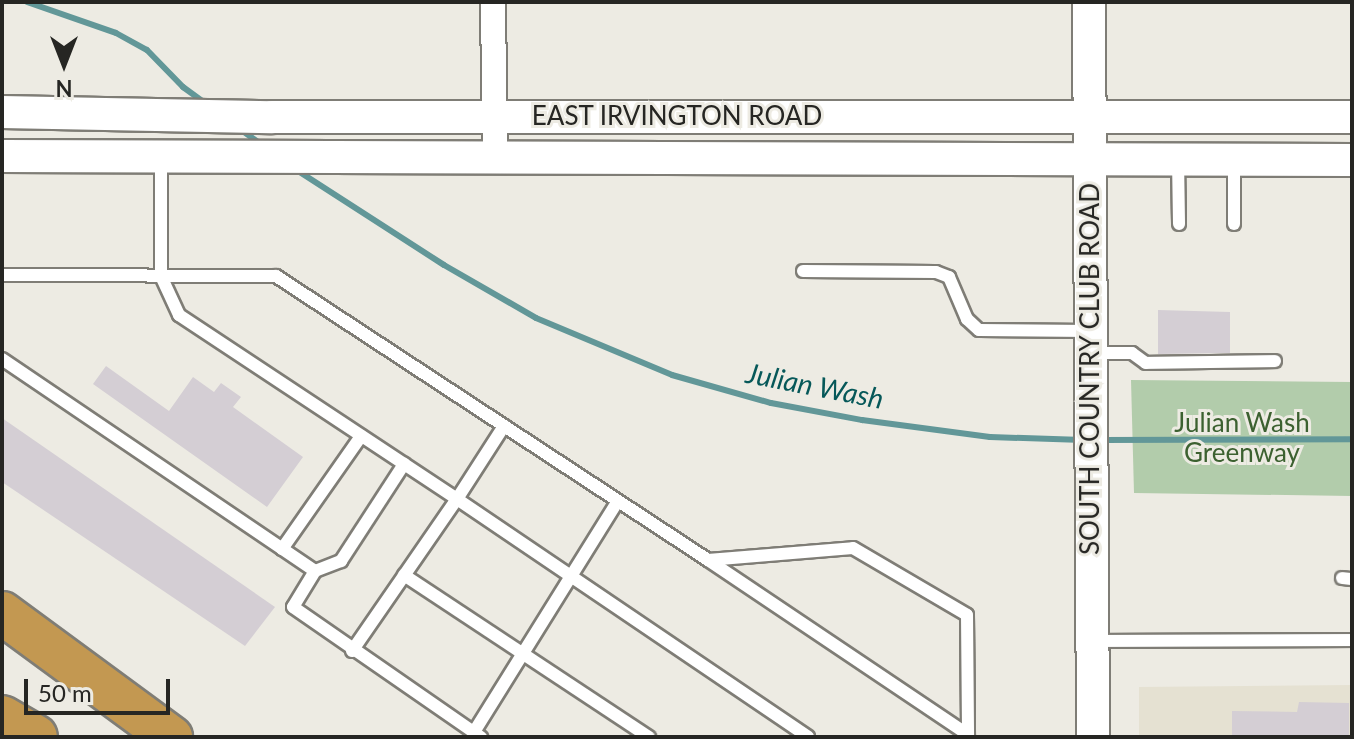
<!DOCTYPE html>
<html>
<head>
<meta charset="utf-8">
<style>
  body { margin:0 }
  #map { position:relative; width:1354px; height:739px; overflow:hidden; background:#edebe3; font-family:Lato,sans-serif }
  div>[style] { position:absolute }
  [style*='--x'] { left:calc(var(--x)*1px); top:calc(var(--y)*1px); width:calc(var(--w)*1px); rotate:calc(var(--a)*1deg) }
  .built>* { inset:0; background:#e5e1d2 }
  .green>* { inset:0; background:#b2ccab }
  .stream>* { height:6px; margin:-3px; padding:0 3px; transform-origin:3px; border-radius:3px; background:#629798 }
  .building>* { inset:0; background:#d4ced4 }
  .roads { filter:drop-shadow(2px 0 #7f7d76) drop-shadow(-2px 0 #7f7d76) drop-shadow(0 2px #7f7d76) drop-shadow(0 -2px #7f7d76) }
  .lane>* { height:12px; margin:-6px; padding:0 6px; transform-origin:6px; border-radius:6px; background:#fff }
  .street>* { height:24px; margin:-12px; padding:0 12px; transform-origin:12px; border-radius:12px; background:#fff }
  .secondary>* { height:32px; margin:-16px; padding:0 16px; transform-origin:16px; border-radius:16px; background:#fff }
  .highway>* { height:42px; margin:-21px; padding:0 21px; transform-origin:21px; border-radius:21px; background:#c39851 }
  span { translate:-50% -50%; white-space:nowrap; text-align:center; line-height:1.15; -webkit-text-stroke:6px #edebe3; paint-order:stroke }
  .street-label { font-size:26px; color:#262623 }
  .park-label { font-size:26px; color:#3c6130 }
  .water-label { font-size:28px; color:#065859; font-style:italic }
  .frame { position:absolute; inset:0; border:4px solid #262623; pointer-events:none }
  .north { position:absolute; left:24px; top:24px; width:80px; height:80px; -webkit-text-stroke:6px #edebe3; paint-order:stroke; rotate:180deg; font-size:22px; font-weight:700; line-height:32px; text-align:center; color:#262623 }
  .north::after { content:''; display:block; margin:auto; width:28px; height:36px; background:#262623; clip-path:polygon(50% 0,100% 100%,50% 72%,0 100%) }
  .scale { position:absolute; left:24px; top:679px; width:146px; height:36px; box-sizing:border-box; border:4px solid #262623; border-top:0; padding-left:10px; font-size:24px; line-height:28px; white-space:nowrap; color:#262623; -webkit-text-stroke:6px #edebe3; paint-order:stroke }
</style>
</head>
<body>
<div id="map">
  <div class="built">
    <i style="clip-path:polygon(1352px 685px,1352px 737px,1139px 737px,1139px 687px)"></i>
  </div>
  <div class="green">
    <i style="clip-path:polygon(1131px 380px,1352px 382px,1352px 496px,1134px 493px)"></i>
  </div>
  <div class="stream">
    <i style="--x:27;--y:2;--w:94;--a:19.2"></i>
    <i style="--x:116;--y:33;--w:35;--a:29"></i>
    <i style="--x:147;--y:50;--w:52;--a:45.8"></i>
    <i style="--x:183;--y:87;--w:27;--a:36"></i>
    <i style="--x:240;--y:129;--w:29;--a:36"></i>
    <i style="--x:295;--y:169;--w:177;--a:32.8"></i>
    <i style="--x:444;--y:265;--w:106;--a:29.9"></i>
    <i style="--x:536;--y:318;--w:147;--a:22.7"></i>
    <i style="--x:672;--y:375;--w:103;--a:15.8"></i>
    <i style="--x:771;--y:403;--w:93;--a:10.6"></i>
    <i style="--x:862;--y:420;--w:129;--a:7.6"></i>
    <i style="--x:990;--y:437;--w:93;--a:1.8"></i>
    <i style="--x:1102;--y:440;--w:250;--a:-0.2"></i>
  </div>
  <div class="building">
    <i style="clip-path:polygon(1158px 310px,1230px 312px,1230px 353px,1158px 354px)"></i>
    <i style="clip-path:polygon(106px 366px,169px 411px,193px 377px,214px 392px,221px 383px,241px 397px,233px 407px,303px 457px,267px 507px,93px 384px)"></i>
    <i style="clip-path:polygon(2px 418px,275px 607px,245px 646px,2px 482px)"></i>
    <i style="clip-path:polygon(1299px 702px,1349px 703px,1349px 737px,1232px 737px,1232px 711px,1297px 712px)"></i>
  </div>
  <div class="roads">
    <div class="lane">
      <i style="--x:161;--y:157;--w:119;--a:90"></i>
      <i style="--x:161;--y:276;--w:43;--a:65.2"></i>
      <i style="--x:179;--y:315;--w:333;--a:33.5"></i>
      <i style="--x:457;--y:499;--w:87;--a:-57.2"></i>
      <i style="--x:1178;--y:159;--w:65;--a:89.1"></i>
      <i style="--x:1234;--y:160;--w:64;--a:90"></i>
      <i style="--x:803;--y:271;--w:133;--a:0.4"></i>
      <i style="--x:936;--y:272;--w:14;--a:21"></i>
      <i style="--x:949;--y:277;--w:46;--a:66.8"></i>
      <i style="--x:967;--y:319;--w:16;--a:43"></i>
      <i style="--x:979;--y:330;--w:111;--a:0.5"></i>
      <i style="--x:2;--y:275;--w:274;--a:0.2"></i>
      <i style="--x:276;--y:276;--w:517;--a:33.32"></i>
      <i style="--x:708;--y:560;--w:145;--a:-4.7"></i>
      <i style="--x:853;--y:548;--w:132;--a:30.4"></i>
      <i style="--x:967;--y:615;--w:122;--a:89.5"></i>
      <i style="--x:1093;--y:353;--w:39;--a:0"></i>
      <i style="--x:1132;--y:353;--w:17;--a:36"></i>
      <i style="--x:1146;--y:363;--w:129;--a:-0.9"></i>
      <i style="--x:2;--y:359;--w:378;--a:34.1"></i>
      <i style="--x:315;--y:571;--w:42;--a:121.4"></i>
      <i style="--x:293;--y:607;--w:229;--a:34.7"></i>
      <i style="--x:282;--y:549;--w:138;--a:-55"></i>
      <i style="--x:708;--y:560;--w:313;--a:33.9"></i>
      <i style="--x:315;--y:571;--w:28;--a:-21"></i>
      <i style="--x:341;--y:561;--w:116;--a:-57"></i>
      <i style="--x:404;--y:575;--w:294;--a:33.5"></i>
      <i style="--x:1342;--y:578;--w:10;--a:6"></i>
      <i style="--x:1096;--y:641;--w:256;--a:-0.2"></i>
      <i style="--x:352;--y:651;--w:185;--a:-55.4"></i>
      <i style="--x:457;--y:499;--w:424;--a:34.1"></i>
      <i style="--x:474;--y:732;--w:272;--a:-58.1"></i>
    </div>
    <div class="street">
      <i style="--x:493;--y:2;--w:156;--a:89.3"></i>
    </div>
    <div class="secondary">
      <i style="--x:1089;--y:2;--w:735;--a:89.69"></i>
      <i style="--x:2;--y:112;--w:270;--a:1.1"></i>
      <i style="--x:272;--y:117;--w:1080;--a:0"></i>
      <i style="--x:2;--y:156;--w:1350;--a:0.17"></i>
    </div>
    <div class="highway">
      <i style="--x:2;--y:613;--w:210;--a:36.3"></i>
      <i style="--x:2;--y:717;--w:39;--a:30"></i>
    </div>
  </div>
  <div class="street-label">
    <span style="left:677px;top:116px">EAST IRVINGTON ROAD</span>
    <span style="left:1090px;top:369px;rotate:-90deg">SOUTH COUNTRY CLUB ROAD</span>
  </div>
  <div class="park-label">
    <span style="left:1242px;top:438px">Julian Wash<br>Greenway</span>
  </div>
  <div class="water-label">
    <span style="left:815px;top:385px;rotate:11deg">Julian Wash</span>
  </div>
  <div class="frame"></div>
  <div class="north">N</div>
  <div class="scale">50 m</div>
</div>
</body>
</html>
